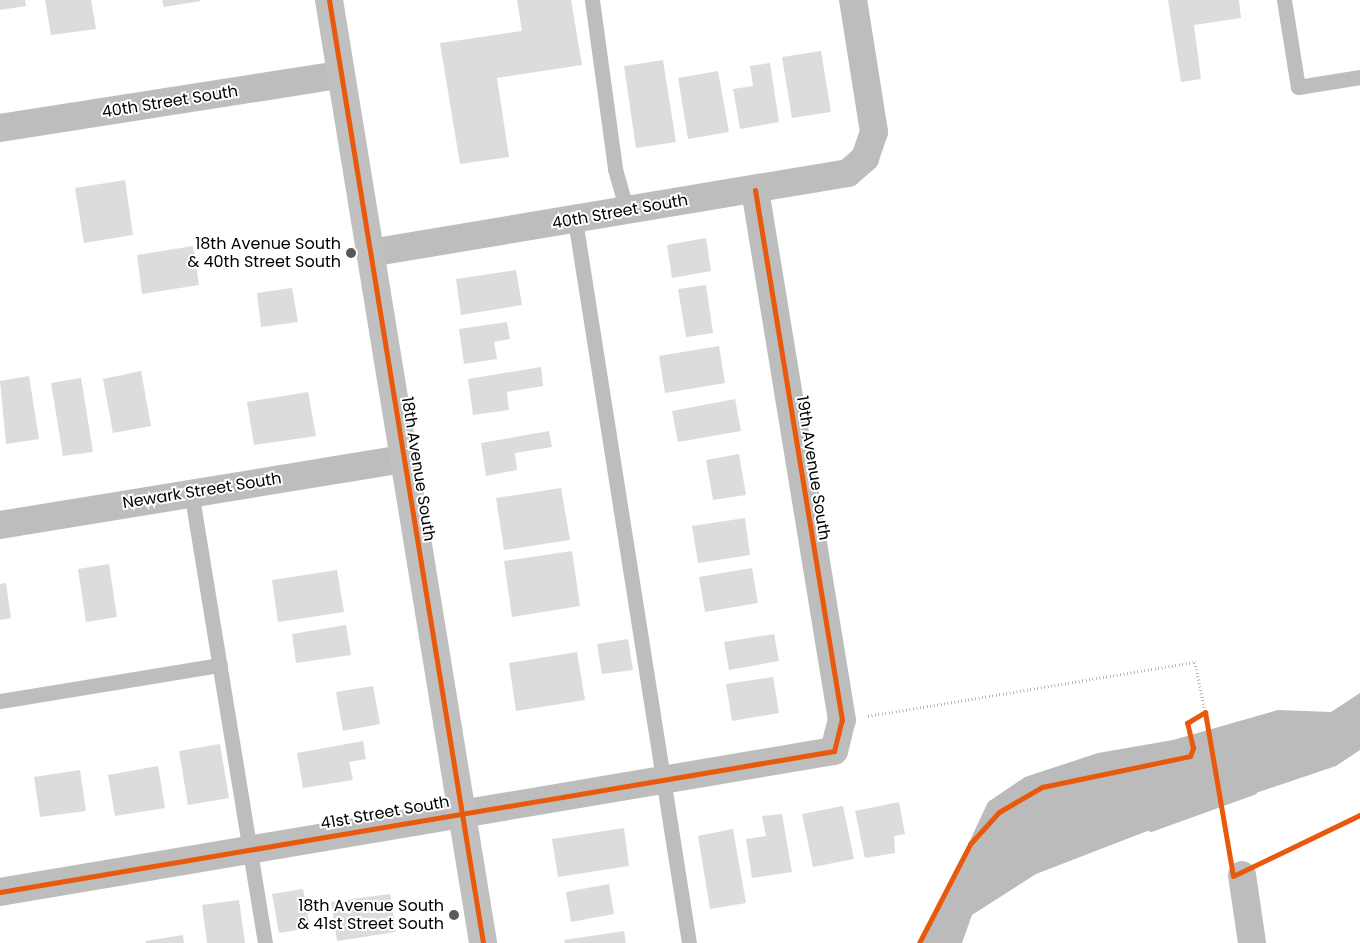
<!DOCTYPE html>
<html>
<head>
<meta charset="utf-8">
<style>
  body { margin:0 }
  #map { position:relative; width:1360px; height:943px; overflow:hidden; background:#fff; font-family:Poppins,sans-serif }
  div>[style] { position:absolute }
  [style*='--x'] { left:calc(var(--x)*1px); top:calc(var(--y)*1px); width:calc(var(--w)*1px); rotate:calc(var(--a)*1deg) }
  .water>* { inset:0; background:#bbb }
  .stream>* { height:8px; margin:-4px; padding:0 4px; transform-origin:4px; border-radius:4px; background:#bbb }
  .building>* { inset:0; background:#dcdcdc }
  .path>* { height:3px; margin-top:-1.5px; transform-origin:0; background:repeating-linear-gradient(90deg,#b8b8b8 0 1px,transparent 0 3.5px) }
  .lane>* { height:15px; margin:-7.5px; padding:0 7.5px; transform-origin:7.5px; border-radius:7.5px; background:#bdbdbd }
  .street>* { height:28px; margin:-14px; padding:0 14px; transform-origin:14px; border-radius:14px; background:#bdbdbd }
  .secondary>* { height:28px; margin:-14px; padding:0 14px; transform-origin:14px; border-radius:14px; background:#c0c0c0 }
  .cycleway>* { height:5px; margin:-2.5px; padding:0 2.5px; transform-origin:2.5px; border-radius:2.5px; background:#e8590c }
  .dots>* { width:14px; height:14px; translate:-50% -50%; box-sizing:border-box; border:2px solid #fff; border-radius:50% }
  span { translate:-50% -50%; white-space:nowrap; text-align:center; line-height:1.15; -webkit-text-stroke:4px #fff; paint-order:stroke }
  .street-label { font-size:16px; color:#000 }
  .poi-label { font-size:16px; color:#000 }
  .right { translate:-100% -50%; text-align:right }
</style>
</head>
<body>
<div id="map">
  <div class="water">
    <i style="clip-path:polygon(1360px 693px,1360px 750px,1336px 766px,1181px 818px,1036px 874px,972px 915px,962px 943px,922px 943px,988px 802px,1025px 777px,1098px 753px,1173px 740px,1278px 710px,1331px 712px)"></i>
  </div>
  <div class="stream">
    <i style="--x:1151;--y:828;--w:109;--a:-19.9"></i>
  </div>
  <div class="building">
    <i style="clip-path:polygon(0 0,25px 0,26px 6px,0 10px)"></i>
    <i style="clip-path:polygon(45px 0,91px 0,96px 29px,51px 35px)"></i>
    <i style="clip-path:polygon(162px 0,200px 0,201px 1px,164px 7px)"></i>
    <i style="clip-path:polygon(517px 0,571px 0,582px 65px,497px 78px,509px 157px,460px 164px,440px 43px,522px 31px)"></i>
    <i style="clip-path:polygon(1168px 0,1239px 0,1241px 18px,1194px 25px,1201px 79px,1181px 82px)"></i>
    <i style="clip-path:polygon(821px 51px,831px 112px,792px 118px,782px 57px)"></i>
    <i style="clip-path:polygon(663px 60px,676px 142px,636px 148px,624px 66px)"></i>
    <i style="clip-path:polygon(770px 63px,779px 122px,740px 129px,733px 89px,753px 86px,750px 66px)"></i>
    <i style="clip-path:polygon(718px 71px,729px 132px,688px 139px,678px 78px)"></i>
    <i style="clip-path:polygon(125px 180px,133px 235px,84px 243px,75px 188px)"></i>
    <i style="clip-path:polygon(706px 238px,711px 271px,672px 278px,667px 245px)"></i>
    <i style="clip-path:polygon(193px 246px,199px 285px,142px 294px,137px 255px)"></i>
    <i style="clip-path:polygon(516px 270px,522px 305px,461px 315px,456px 279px)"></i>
    <i style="clip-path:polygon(706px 285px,713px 333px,686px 337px,678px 289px)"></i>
    <i style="clip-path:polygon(292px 288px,298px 322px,261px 327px,257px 293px)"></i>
    <i style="clip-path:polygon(507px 322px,510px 339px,494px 342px,497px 359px,464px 364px,459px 329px)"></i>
    <i style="clip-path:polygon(719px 346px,725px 383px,665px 393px,659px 356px)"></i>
    <i style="clip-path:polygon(541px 367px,543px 386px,507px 392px,509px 410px,473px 415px,468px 379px)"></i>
    <i style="clip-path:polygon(141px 371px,151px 426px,113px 433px,103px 379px)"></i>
    <i style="clip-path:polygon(29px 376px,39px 439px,6px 444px,0 381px)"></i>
    <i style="clip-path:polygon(81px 378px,93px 452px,63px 456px,51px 383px)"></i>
    <i style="clip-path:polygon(308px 392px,316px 436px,254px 445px,247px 402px)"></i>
    <i style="clip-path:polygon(735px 399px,741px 431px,678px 442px,672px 411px)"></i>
    <i style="clip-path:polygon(549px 431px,552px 447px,515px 453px,517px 470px,486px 476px,481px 443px)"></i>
    <i style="clip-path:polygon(739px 454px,746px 495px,713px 500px,706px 460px)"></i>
    <i style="clip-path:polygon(561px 488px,570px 540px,504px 550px,496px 498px)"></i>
    <i style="clip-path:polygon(745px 518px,750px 555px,698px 563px,692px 526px)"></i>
    <i style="clip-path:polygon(572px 551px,580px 606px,512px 617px,504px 561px)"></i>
    <i style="clip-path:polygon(109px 564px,117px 617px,86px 622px,78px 569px)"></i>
    <i style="clip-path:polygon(752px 568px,758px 603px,705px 612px,699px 577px)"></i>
    <i style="clip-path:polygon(337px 570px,344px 612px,278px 622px,272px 580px)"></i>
    <i style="clip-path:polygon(6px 583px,11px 618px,0 620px,0 584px)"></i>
    <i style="clip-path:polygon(346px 625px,351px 655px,296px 663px,292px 634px)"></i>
    <i style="clip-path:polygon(774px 634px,779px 661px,729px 670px,724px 642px)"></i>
    <i style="clip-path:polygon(628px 639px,633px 670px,602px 674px,597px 644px)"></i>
    <i style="clip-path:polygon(577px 652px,585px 700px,516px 711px,509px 663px)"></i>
    <i style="clip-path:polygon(773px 677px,779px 713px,732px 721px,726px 684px)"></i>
    <i style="clip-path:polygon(373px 686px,380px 724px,343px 731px,336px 692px)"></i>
    <i style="clip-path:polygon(363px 741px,366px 759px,349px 762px,353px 780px,303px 788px,297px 753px)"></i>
    <i style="clip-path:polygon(220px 744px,229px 798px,188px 805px,179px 751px)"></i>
    <i style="clip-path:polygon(158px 766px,165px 808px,115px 816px,108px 775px)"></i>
    <i style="clip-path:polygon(80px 770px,86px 811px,40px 817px,34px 777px)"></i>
    <i style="clip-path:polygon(899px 802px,905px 834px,894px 836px,895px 853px,865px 858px,855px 811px)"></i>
    <i style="clip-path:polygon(843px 806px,854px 859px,813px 867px,802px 814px)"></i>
    <i style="clip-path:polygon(782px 814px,792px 872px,752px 878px,746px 839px,766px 836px,762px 816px)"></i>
    <i style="clip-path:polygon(624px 828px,629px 866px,558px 877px,552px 839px)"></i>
    <i style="clip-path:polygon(733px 829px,746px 903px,710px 909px,698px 836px)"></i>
    <i style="clip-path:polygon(609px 884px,614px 914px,571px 922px,566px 892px)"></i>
    <i style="clip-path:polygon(303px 889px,310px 928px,279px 933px,272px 894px)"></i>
    <i style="clip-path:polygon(390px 894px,396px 932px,337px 941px,331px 902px)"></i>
    <i style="clip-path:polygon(239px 900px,245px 943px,207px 943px,202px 905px)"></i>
    <i style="clip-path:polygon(624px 931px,626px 943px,565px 943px,564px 940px)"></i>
    <i style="clip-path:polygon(183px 935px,184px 943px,146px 943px,146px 941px)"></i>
  </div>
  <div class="path">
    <i style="--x:868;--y:716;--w:331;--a:-9.4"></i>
    <i style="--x:1195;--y:662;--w:51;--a:78.7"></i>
  </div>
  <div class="lane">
    <i style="--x:592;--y:0;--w:171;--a:82.2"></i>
    <i style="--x:615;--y:169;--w:44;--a:74.1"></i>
    <i style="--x:1284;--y:0;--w:88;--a:80.9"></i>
    <i style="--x:1298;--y:87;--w:63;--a:-9.2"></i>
    <i style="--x:575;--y:220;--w:732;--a:81.04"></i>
    <i style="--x:191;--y:491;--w:458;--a:80.7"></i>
    <i style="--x:0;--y:701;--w:223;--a:-9.3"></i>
  </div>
  <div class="street">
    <i style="--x:0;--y:128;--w:344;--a:-8.9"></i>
    <i style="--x:370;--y:253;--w:485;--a:-9.5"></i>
    <i style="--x:848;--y:173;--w:23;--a:-41"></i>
    <i style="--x:865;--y:158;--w:28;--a:-71"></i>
    <i style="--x:874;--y:132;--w:134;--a:-99"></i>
    <i style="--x:0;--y:525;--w:409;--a:-9.3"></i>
    <i style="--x:1242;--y:875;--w:69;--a:81.6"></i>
    <i style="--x:0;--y:892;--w:846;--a:-9.6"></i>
    <i style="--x:834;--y:751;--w:32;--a:-76"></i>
    <i style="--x:842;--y:720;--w:537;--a:-99.32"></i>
  </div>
  <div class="secondary">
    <i style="--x:329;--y:0;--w:955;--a:80.72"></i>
  </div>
  <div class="cycleway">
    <i style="--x:329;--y:0;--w:955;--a:80.72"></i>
    <i style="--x:0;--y:892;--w:846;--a:-9.6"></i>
    <i style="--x:834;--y:751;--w:32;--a:-76"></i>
    <i style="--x:842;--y:720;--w:537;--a:-99.32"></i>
    <i style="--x:919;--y:943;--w:111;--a:-62.7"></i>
    <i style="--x:970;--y:844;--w:43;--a:-47.8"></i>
    <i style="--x:999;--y:812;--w:50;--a:-30.2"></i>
    <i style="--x:1042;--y:787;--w:151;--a:-11.8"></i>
    <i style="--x:1190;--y:756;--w:9;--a:-69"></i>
    <i style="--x:1193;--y:748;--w:26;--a:-103"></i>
    <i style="--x:1187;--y:723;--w:21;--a:-31"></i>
    <i style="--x:1205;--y:712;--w:166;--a:80.3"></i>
    <i style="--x:1233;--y:876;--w:141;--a:-25.7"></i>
  </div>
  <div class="dots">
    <i style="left:351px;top:253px;background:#595959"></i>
    <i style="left:454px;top:915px;background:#595959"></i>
  </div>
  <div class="street-label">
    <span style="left:170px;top:102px;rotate:-9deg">40th Street South</span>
    <span style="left:620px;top:212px;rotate:-10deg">40th Street South</span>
    <span style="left:813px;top:468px;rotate:81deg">19th Avenue South</span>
    <span style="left:418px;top:469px;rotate:81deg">18th Avenue South</span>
    <span style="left:202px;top:491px;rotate:-9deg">Newark Street South</span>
    <span style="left:385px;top:813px;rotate:-10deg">41st Street South</span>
  </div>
  <div class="poi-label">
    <span class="right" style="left:341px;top:253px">18th Avenue South<br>&amp; 40th Street South</span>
    <span class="right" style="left:444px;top:915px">18th Avenue South<br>&amp; 41st Street South</span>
  </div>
</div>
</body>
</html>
